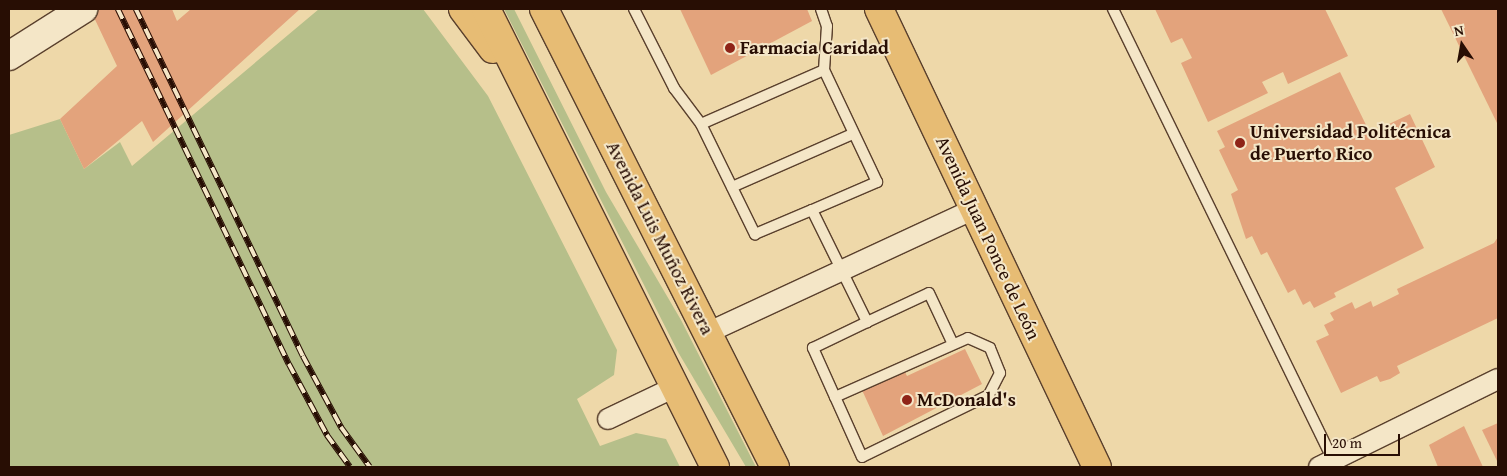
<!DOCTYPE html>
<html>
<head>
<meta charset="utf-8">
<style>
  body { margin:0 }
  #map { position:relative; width:1507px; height:476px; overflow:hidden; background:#eed8a9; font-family:"Gentium Book Plus",serif }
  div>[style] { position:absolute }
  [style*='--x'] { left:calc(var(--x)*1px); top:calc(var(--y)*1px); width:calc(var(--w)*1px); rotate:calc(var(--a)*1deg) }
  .green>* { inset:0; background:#b6bf8a }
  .building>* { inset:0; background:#e3a37c }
  .roads { filter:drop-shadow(1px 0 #5a402d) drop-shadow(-1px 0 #5a402d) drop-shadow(0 1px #5a402d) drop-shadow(0 -1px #5a402d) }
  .lane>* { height:10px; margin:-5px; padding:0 5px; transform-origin:5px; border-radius:5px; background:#f4e6c7 }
  .street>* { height:20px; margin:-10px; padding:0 10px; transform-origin:10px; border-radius:10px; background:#f4e6c7 }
  .secondary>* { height:28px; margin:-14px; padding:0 14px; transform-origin:14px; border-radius:14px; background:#f4e6c7 }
  .primary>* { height:28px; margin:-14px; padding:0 14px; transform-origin:14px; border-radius:14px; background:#e7bc74 }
  .rail>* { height:5.5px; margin-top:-2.75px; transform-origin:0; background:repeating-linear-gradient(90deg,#f4e6c7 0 11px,#280e04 0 22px); box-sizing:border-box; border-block:1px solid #280e04 }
  .dots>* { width:14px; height:14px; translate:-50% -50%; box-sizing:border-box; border:2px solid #f4e6c7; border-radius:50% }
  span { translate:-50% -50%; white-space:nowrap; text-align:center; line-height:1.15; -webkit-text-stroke:4px #f4e6c7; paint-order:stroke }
  .poi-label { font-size:19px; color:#280e04; font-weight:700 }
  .left { translate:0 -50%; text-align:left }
  .street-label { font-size:19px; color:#280e04 }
  .frame { position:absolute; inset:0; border:10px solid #280e04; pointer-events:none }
  .north { position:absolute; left:1437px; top:20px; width:50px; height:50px; -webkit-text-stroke:4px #f4e6c7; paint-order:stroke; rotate:348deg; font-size:14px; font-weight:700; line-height:20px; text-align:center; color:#280e04 }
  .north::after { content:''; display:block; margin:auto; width:18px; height:22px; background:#280e04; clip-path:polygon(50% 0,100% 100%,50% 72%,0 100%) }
  .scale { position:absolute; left:1324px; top:434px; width:76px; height:22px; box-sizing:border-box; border:2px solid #280e04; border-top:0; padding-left:6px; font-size:15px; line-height:18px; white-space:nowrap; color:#280e04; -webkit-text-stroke:4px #f4e6c7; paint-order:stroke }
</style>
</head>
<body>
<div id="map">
  <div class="green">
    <i style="clip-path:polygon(319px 9px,423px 9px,488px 96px,617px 350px,614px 375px,577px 399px,600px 446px,636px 433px,666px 439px,680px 467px,9px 467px,9px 135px,60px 119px,84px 169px,120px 142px,132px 166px)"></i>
    <i style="clip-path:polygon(504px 9px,514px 9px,606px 192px,681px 320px,756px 467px,746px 467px,678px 352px)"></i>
  </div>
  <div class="building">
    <i style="clip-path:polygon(90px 9px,172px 9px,177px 21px,191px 9px,300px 9px,153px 142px,142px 121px,84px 169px,60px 119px,117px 66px)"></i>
    <i style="clip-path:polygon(680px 9px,807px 9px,812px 21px,711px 75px)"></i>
    <i style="clip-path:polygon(1155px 9px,1325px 9px,1348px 56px,1288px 84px,1283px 72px,1262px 82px,1268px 93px,1208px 122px,1181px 63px,1192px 58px,1182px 38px,1171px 43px)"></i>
    <i style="clip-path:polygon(1441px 9px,1498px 9px,1498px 125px)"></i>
    <i style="clip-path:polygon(1340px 72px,1370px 133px,1410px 114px,1435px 167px,1395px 188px,1424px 248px,1334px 293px,1336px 297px,1314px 308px,1310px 301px,1303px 305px,1295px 289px,1288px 293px,1267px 252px,1261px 255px,1252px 236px,1246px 239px,1231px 194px,1238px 190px,1219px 150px,1225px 147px,1217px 131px)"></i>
    <i style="clip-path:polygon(1498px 237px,1498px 318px,1397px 366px,1400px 373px,1390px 379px,1380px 382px,1377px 376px,1341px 393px,1316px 341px,1329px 335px,1324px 325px,1334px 320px,1330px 313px,1352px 302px,1355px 309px,1371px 301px,1373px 307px,1399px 294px,1397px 289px,1494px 243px)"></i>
    <i style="clip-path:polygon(965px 349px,982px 384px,883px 436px,862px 390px,904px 370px,907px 376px)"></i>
    <i style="clip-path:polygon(1498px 423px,1498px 463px,1482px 430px)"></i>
    <i style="clip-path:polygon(1464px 426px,1483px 467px,1438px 467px,1429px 445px)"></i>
  </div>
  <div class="roads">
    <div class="lane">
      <i style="--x:634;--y:9;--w:89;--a:63.1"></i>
      <i style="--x:674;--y:88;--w:45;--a:53.1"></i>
      <i style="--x:821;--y:9;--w:18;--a:71"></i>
      <i style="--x:827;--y:26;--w:44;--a:93.9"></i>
      <i style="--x:1113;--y:9;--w:502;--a:64"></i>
      <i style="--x:732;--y:187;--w:132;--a:-23.7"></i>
      <i style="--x:812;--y:210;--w:71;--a:-23.3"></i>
      <i style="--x:877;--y:182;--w:124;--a:-115.3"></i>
      <i style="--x:824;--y:70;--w:134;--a:156.3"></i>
      <i style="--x:701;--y:124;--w:123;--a:63.9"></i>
      <i style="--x:755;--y:234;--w:62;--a:-22.8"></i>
      <i style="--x:812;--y:210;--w:125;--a:63.8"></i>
      <i style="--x:867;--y:322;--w:68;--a:-25.1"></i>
      <i style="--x:929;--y:293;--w:54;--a:64.9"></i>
      <i style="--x:835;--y:397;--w:145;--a:-23.9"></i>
      <i style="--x:968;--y:338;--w:24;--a:24"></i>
      <i style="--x:990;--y:348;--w:27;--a:68"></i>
      <i style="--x:1000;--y:373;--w:25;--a:117"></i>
      <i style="--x:989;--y:395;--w:141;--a:154"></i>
      <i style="--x:862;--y:457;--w:66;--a:-114.2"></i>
      <i style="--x:835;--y:397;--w:54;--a:-114.2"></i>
      <i style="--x:813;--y:348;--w:60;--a:-25.7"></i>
    </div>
    <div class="street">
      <i style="--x:707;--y:333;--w:294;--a:-24.9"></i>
      <i style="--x:608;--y:419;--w:74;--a:-25.5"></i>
      <i style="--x:1319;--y:467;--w:199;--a:-26.2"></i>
    </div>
    <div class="secondary">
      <i style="--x:9;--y:56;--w:88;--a:-32.4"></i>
    </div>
    <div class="primary">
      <i style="--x:463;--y:9;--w:50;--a:53.1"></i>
      <i style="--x:486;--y:9;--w:512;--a:63.43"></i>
      <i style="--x:544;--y:9;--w:513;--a:63.24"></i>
      <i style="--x:879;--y:9;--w:507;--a:64.55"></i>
    </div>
  </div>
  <div class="rail">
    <i style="--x:118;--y:9;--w:394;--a:64.3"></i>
    <i style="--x:289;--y:364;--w:81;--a:61.8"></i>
    <i style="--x:327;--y:435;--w:39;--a:54"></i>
    <i style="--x:136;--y:9;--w:385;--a:64.3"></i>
    <i style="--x:303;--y:356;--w:81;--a:61.8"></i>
    <i style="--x:341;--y:427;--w:49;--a:54.1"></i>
  </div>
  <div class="dots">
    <i style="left:730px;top:48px;background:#8f2418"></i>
    <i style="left:1240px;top:143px;background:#8f2418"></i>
    <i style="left:907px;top:400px;background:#8f2418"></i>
  </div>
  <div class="poi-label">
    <span class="left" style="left:740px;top:48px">Farmacia Caridad</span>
    <span class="left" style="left:1250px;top:143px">Universidad Politécnica<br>de Puerto Rico</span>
    <span class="left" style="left:917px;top:400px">McDonald's</span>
  </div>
  <div class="street-label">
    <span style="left:660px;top:238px;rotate:63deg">Avenida Luis Muñoz Rivera</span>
    <span style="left:988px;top:238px;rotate:65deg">Avenida Juan Ponce de León</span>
  </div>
  <div class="frame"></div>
  <div class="north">N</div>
  <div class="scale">20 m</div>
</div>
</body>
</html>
